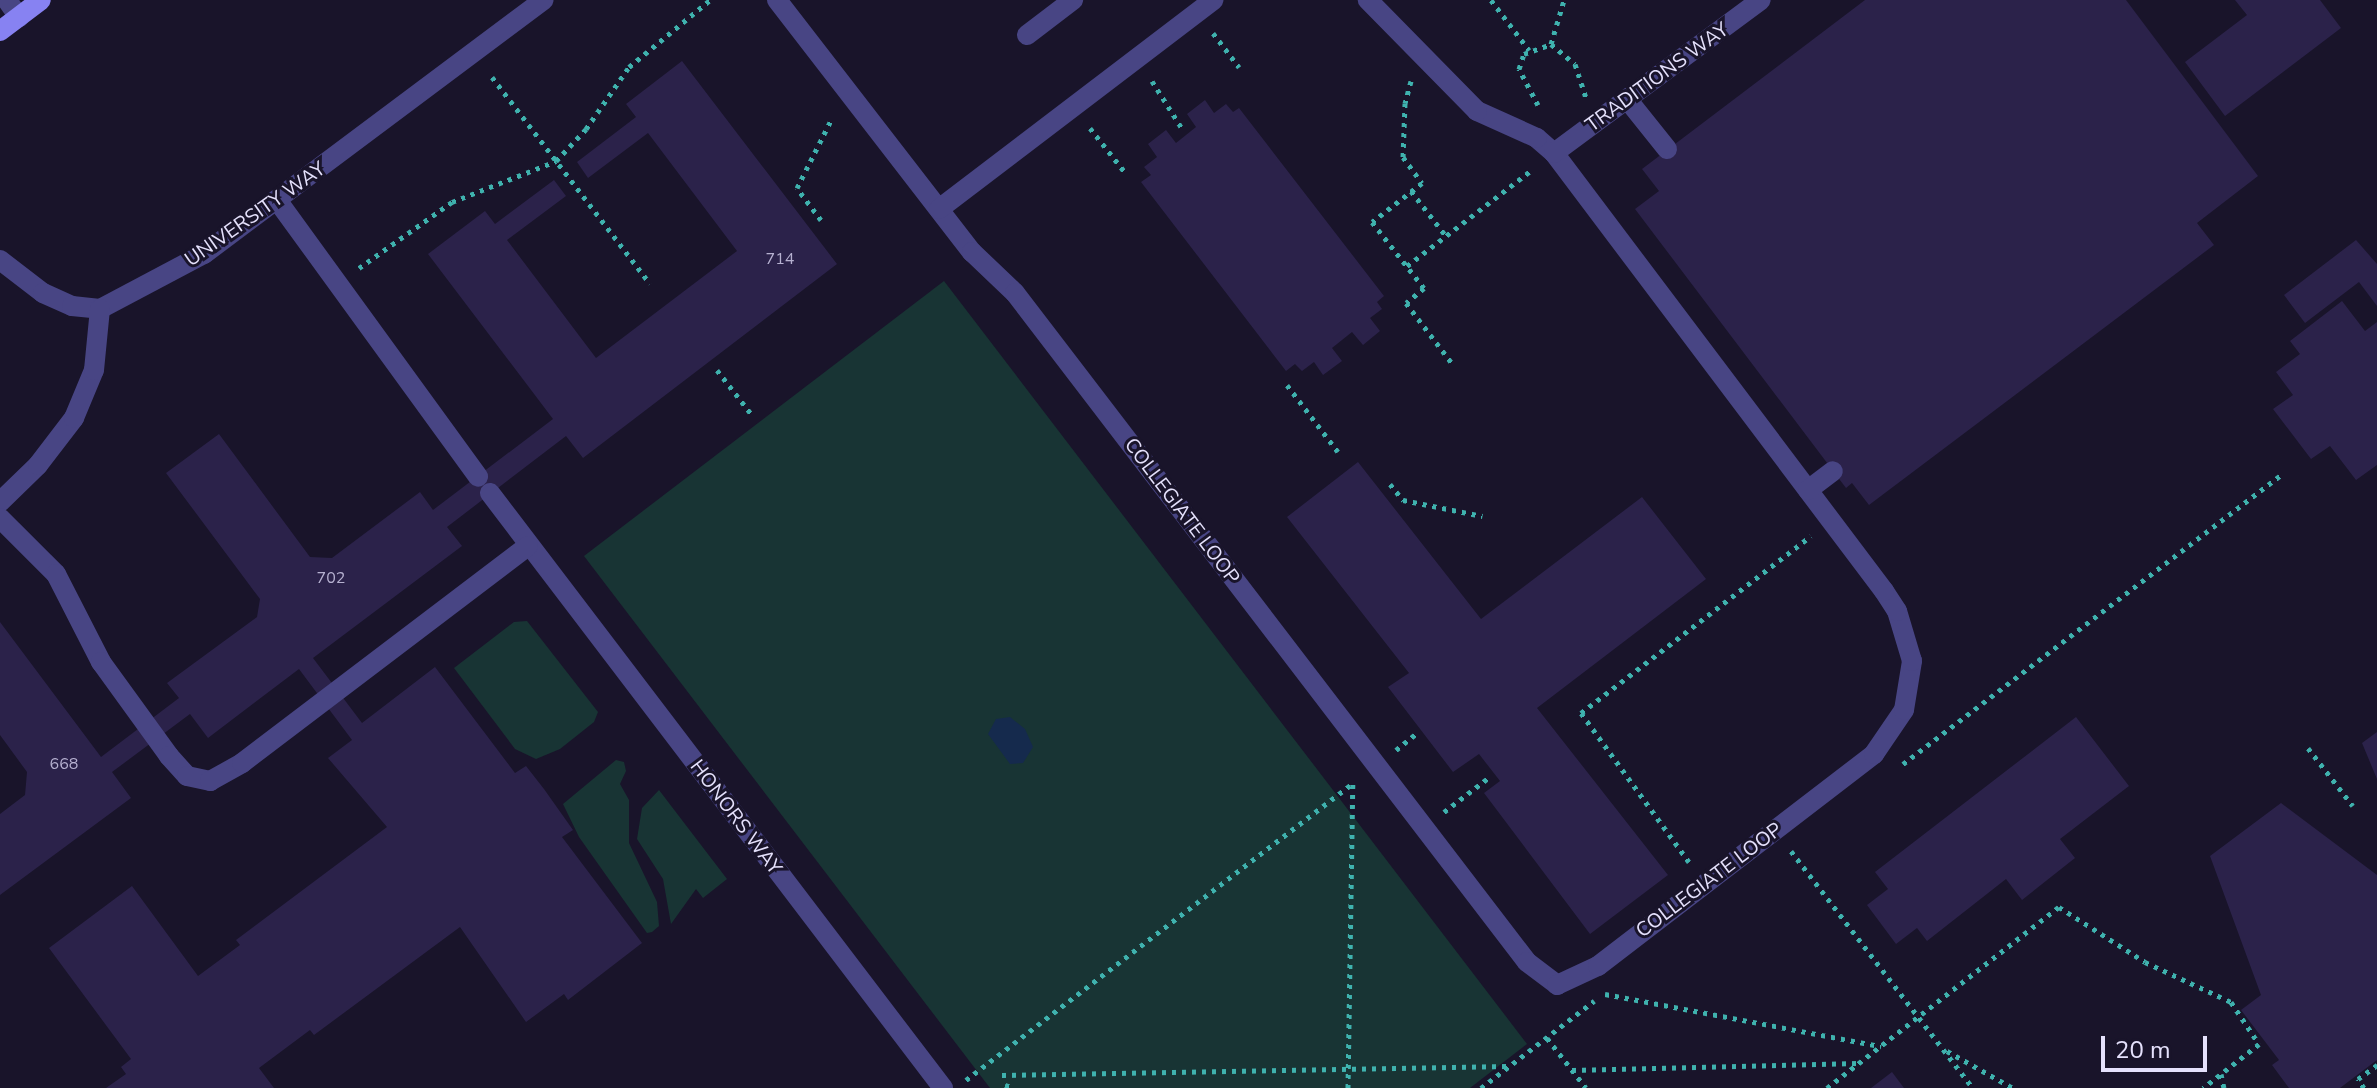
<!DOCTYPE html>
<html>
<head>
<meta charset="utf-8">
<style>
  body { margin:0 }
  #map { position:relative; width:2377px; height:1088px; overflow:hidden; background:#19142a; font-family:"Nunito Sans",sans-serif }
  div>[style] { position:absolute }
  [style*='--x'] { left:calc(var(--x)*1px); top:calc(var(--y)*1px); width:calc(var(--w)*1px); rotate:calc(var(--a)*1deg) }
  .green>* { inset:0; background:#183434 }
  .water>* { inset:0; background:#152a4d }
  .building>* { inset:0; background:#2b224a }
  .path>* { height:5px; margin-top:-2.5px; transform-origin:0; background:repeating-linear-gradient(90deg,#3fb2ae 0 4px,transparent 0 10px) }
  .lane>* { height:20px; margin:-10px; padding:0 10px; transform-origin:10px; border-radius:10px; background:#484584 }
  .secondary>* { height:20px; margin:-10px; padding:0 10px; transform-origin:10px; border-radius:10px; background:#8782f2 }
  span { translate:-50% -50%; white-space:nowrap; text-align:center; line-height:1.15; -webkit-text-stroke:6px #19142a; paint-order:stroke }
  .number-label { font-size:16px; color:#b6b1d0 }
  .number-label span { -webkit-text-stroke-width:0 }
  .street-label { font-size:20px; color:#e5e1fc }
  .scale { position:absolute; left:2101px; top:1036px; width:106px; height:36px; box-sizing:border-box; border:4px solid #e5e1fc; border-top:0; padding-left:10px; font-size:24px; line-height:28px; white-space:nowrap; color:#e5e1fc; -webkit-text-stroke:6px #19142a; paint-order:stroke }
</style>
</head>
<body>
<div id="map">
  <div class="green">
    <i style="clip-path:polygon(944px 281px,1527px 1044px,1470px 1088px,990px 1088px,584px 556px)"></i>
    <i style="clip-path:polygon(527px 621px,598px 712px,594px 722px,560px 749px,536px 759px,515px 749px,454px 668px,514px 622px)"></i>
    <i style="clip-path:polygon(616px 760px,624px 762px,626px 771px,620px 784px,629px 800px,629px 843px,657px 902px,659px 926px,652px 932px,647px 933px,579px 837px,563px 804px)"></i>
    <i style="clip-path:polygon(659px 790px,727px 879px,703px 898px,696px 889px,671px 924px,663px 879px,637px 839px,642px 808px)"></i>
  </div>
  <div class="water">
    <i style="clip-path:polygon(1010px 717px,1025px 729px,1033px 747px,1023px 763px,1010px 764px,988px 734px,996px 719px)"></i>
  </div>
  <div class="building">
    <i style="clip-path:polygon(1865px 0,2126px 0,2258px 176px,2197px 223px,2214px 245px,1869px 505px,1852px 483px,1846px 488px,1635px 209px,1659px 191px,1642px 169px)"></i>
    <i style="clip-path:polygon(2235px 0,2320px 0,2341px 28px,2225px 116px,2185px 62px,2247px 15px)"></i>
    <i style="clip-path:polygon(682px 61px,837px 264px,583px 458px,566px 436px,447px 527px,462px 546px,313px 658px,362px 723px,435px 667px,515px 773px,526px 766px,544px 789px,573px 830px,562px 837px,642px 943px,568px 1000px,564px 994px,526px 1022px,460px 927px,314px 1035px,310px 1030px,259px 1068px,274px 1088px,106px 1088px,126px 1074px,121px 1067px,131px 1059px,49px 948px,132px 886px,198px 976px,240px 945px,236px 940px,387px 827px,328px 758px,352px 740px,299px 669px,208px 738px,190px 714px,112px 772px,131px 798px,0 895px,0 814px,25px 795px,27px 772px,0 735px,0 622px,101px 757px,179px 698px,167px 683px,257px 617px,260px 599px,166px 473px,219px 434px,310px 557px,332px 558px,420px 492px,433px 510px,553px 419px,428px 254px,485px 211px,495px 224px,554px 180px,566px 196px,507px 240px,596px 358px,737px 251px,648px 133px,588px 178px,577px 162px,636px 117px,626px 104px)"></i>
    <i style="clip-path:polygon(1205px 100px,1214px 113px,1226px 104px,1233px 112px,1239px 108px,1384px 296px,1377px 302px,1382px 309px,1370px 318px,1380px 331px,1363px 345px,1352px 332px,1332px 348px,1342px 361px,1323px 375px,1314px 362px,1302px 371px,1295px 364px,1286px 371px,1141px 182px,1151px 175px,1144px 167px,1157px 157px,1148px 144px,1166px 130px,1176px 143px,1196px 127px,1187px 114px)"></i>
    <i style="clip-path:polygon(2356px 240px,2377px 264px,2377px 306px,2359px 282px,2305px 323px,2284px 295px)"></i>
    <i style="clip-path:polygon(2342px 301px,2365px 331px,2377px 322px,2377px 465px,2356px 480px,2330px 446px,2311px 459px,2273px 409px,2293px 395px,2276px 372px,2300px 354px,2290px 341px)"></i>
    <i style="clip-path:polygon(1358px 462px,1481px 619px,1642px 497px,1706px 579px,1537px 708px,1668px 875px,1590px 934px,1484px 793px,1500px 781px,1479px 754px,1453px 772px,1388px 687px,1409px 673px,1287px 517px)"></i>
    <i style="clip-path:polygon(2076px 717px,2129px 786px,2060px 839px,2075px 858px,2022px 900px,2006px 879px,1927px 941px,1917px 928px,1896px 944px,1867px 905px,1888px 889px,1875px 872px)"></i>
    <i style="clip-path:polygon(2377px 732px,2377px 779px,2362px 743px)"></i>
    <i style="clip-path:polygon(2281px 803px,2377px 875px,2377px 1060px,2340px 1088px,2289px 1088px,2272px 1065px,2279px 1060px,2241px 1010px,2261px 995px,2210px 856px)"></i>
    <i style="clip-path:polygon(1892px 1072px,1904px 1088px,1871px 1088px)"></i>
  </div>
  <div class="path">
    <i style="--x:1491;--y:0;--w:63;--a:52.8"></i>
    <i style="--x:1213;--y:33;--w:43;--a:52.6"></i>
    <i style="--x:1551;--y:44;--w:31;--a:40"></i>
    <i style="--x:1575;--y:64;--w:35;--a:72"></i>
    <i style="--x:492;--y:77;--w:260;--a:52.6"></i>
    <i style="--x:1152;--y:81;--w:58;--a:57.7"></i>
    <i style="--x:1411;--y:81;--w:23;--a:105"></i>
    <i style="--x:1405;--y:103;--w:54;--a:92.1"></i>
    <i style="--x:1403;--y:157;--w:32;--a:54"></i>
    <i style="--x:1422;--y:183;--w:63;--a:142"></i>
    <i style="--x:1372;--y:222;--w:84;--a:51.8"></i>
    <i style="--x:1424;--y:288;--w:23;--a:140"></i>
    <i style="--x:1406;--y:303;--w:79;--a:52.7"></i>
    <i style="--x:1538;--y:105;--w:41;--a:-117.8"></i>
    <i style="--x:1519;--y:69;--w:16;--a:-72"></i>
    <i style="--x:1524;--y:54;--w:29;--a:-20"></i>
    <i style="--x:1551;--y:44;--w:46;--a:-73.5"></i>
    <i style="--x:1090;--y:128;--w:55;--a:51.7"></i>
    <i style="--x:1411;--y:191;--w:57;--a:52.1"></i>
    <i style="--x:821;--y:220;--w:40;--a:-127"></i>
    <i style="--x:797;--y:188;--w:76;--a:-63.4"></i>
    <i style="--x:1407;--y:266;--w:159;--a:-37.6"></i>
    <i style="--x:359;--y:268;--w:114;--a:-35.4"></i>
    <i style="--x:452;--y:202;--w:112;--a:-21.5"></i>
    <i style="--x:556;--y:161;--w:44;--a:-46.8"></i>
    <i style="--x:586;--y:129;--w:75;--a:-55.3"></i>
    <i style="--x:629;--y:67;--w:105;--a:-39.6"></i>
    <i style="--x:717;--y:370;--w:57;--a:52.1"></i>
    <i style="--x:1287;--y:385;--w:84;--a:52.7"></i>
    <i style="--x:1390;--y:484;--w:21;--a:51"></i>
    <i style="--x:1403;--y:500;--w:81;--a:11.4"></i>
    <i style="--x:2308;--y:748;--w:73;--a:52.2"></i>
    <i style="--x:1396;--y:750;--w:27;--a:-39"></i>
    <i style="--x:1903;--y:764;--w:479;--a:-37.4"></i>
    <i style="--x:1444;--y:812;--w:59;--a:-37.5"></i>
    <i style="--x:1791;--y:851;--w:299;--a:52.5"></i>
    <i style="--x:1689;--y:862;--w:184;--a:-125.9"></i>
    <i style="--x:1581;--y:713;--w:290;--a:-37.6"></i>
    <i style="--x:1605;--y:994;--w:281;--a:10.7"></i>
    <i style="--x:1547;--y:1038;--w:63;--a:52"></i>
    <i style="--x:1947;--y:1051;--w:76;--a:29.3"></i>
    <i style="--x:1572;--y:1070;--w:286;--a:-1.4"></i>
    <i style="--x:2221;--y:1074;--w:14;--a:78"></i>
    <i style="--x:1002;--y:1075;--w:506;--a:-1.02"></i>
    <i style="--x:966;--y:1080;--w:488;--a:-37.5"></i>
    <i style="--x:1005;--y:1085;--w:9;--a:18"></i>
    <i style="--x:1348;--y:1088;--w:304;--a:-89.1"></i>
    <i style="--x:1481;--y:1088;--w:143;--a:-37.6"></i>
    <i style="--x:1827;--y:1088;--w:294;--a:-38"></i>
    <i style="--x:2059;--y:907;--w:102;--a:32.6"></i>
    <i style="--x:2145;--y:962;--w:95;--a:24.9"></i>
    <i style="--x:2231;--y:1002;--w:50;--a:56.3"></i>
    <i style="--x:2259;--y:1044;--w:71;--a:141.8"></i>
    <i style="--x:2364;--y:1088;--w:11;--a:-124"></i>
    <i style="--x:2358;--y:1079;--w:24;--a:-36"></i>
  </div>
  <div class="lane">
    <i style="--x:7;--y:0;--w:21;--a:55"></i>
    <i style="--x:777;--y:0;--w:319;--a:52.3"></i>
    <i style="--x:972;--y:252;--w:59;--a:43.6"></i>
    <i style="--x:1015;--y:293;--w:842;--a:52.57"></i>
    <i style="--x:1527;--y:962;--w:38;--a:37"></i>
    <i style="--x:1557;--y:985;--w:45;--a:-24.9"></i>
    <i style="--x:1598;--y:966;--w:348;--a:-37.5"></i>
    <i style="--x:1874;--y:754;--w:53;--a:-55.7"></i>
    <i style="--x:1904;--y:710;--w:50;--a:-80.7"></i>
    <i style="--x:1912;--y:661;--w:52;--a:-106.7"></i>
    <i style="--x:1897;--y:611;--w:24;--a:-123"></i>
    <i style="--x:1884;--y:591;--w:548;--a:-127"></i>
    <i style="--x:1554;--y:153;--w:23;--a:-139"></i>
    <i style="--x:1537;--y:138;--w:66;--a:-155.8"></i>
    <i style="--x:1477;--y:111;--w:156;--a:-134.5"></i>
    <i style="--x:1027;--y:35;--w:58;--a:-37.3"></i>
    <i style="--x:1627;--y:99;--w:64;--a:51.3"></i>
    <i style="--x:1554;--y:153;--w:257;--a:-36.5"></i>
    <i style="--x:277;--y:200;--w:342;--a:54"></i>
    <i style="--x:939;--y:209;--w:345;--a:-37.3"></i>
    <i style="--x:0;--y:260;--w:54;--a:37.5"></i>
    <i style="--x:43;--y:293;--w:32;--a:24"></i>
    <i style="--x:72;--y:306;--w:28;--a:6"></i>
    <i style="--x:100;--y:309;--w:118;--a:-27.9"></i>
    <i style="--x:204;--y:254;--w:424;--a:-36.8"></i>
    <i style="--x:1808;--y:490;--w:31;--a:-37"></i>
    <i style="--x:490;--y:493;--w:748;--a:52.72"></i>
    <i style="--x:0;--y:502;--w:53;--a:-44.2"></i>
    <i style="--x:38;--y:465;--w:59;--a:-52.5"></i>
    <i style="--x:74;--y:418;--w:52;--a:-67.4"></i>
    <i style="--x:94;--y:370;--w:61;--a:-84.4"></i>
    <i style="--x:0;--y:518;--w:79;--a:45"></i>
    <i style="--x:56;--y:574;--w:99;--a:62.9"></i>
    <i style="--x:101;--y:662;--w:116;--a:54.1"></i>
    <i style="--x:169;--y:756;--w:27;--a:48"></i>
    <i style="--x:187;--y:776;--w:24;--a:12"></i>
    <i style="--x:210;--y:781;--w:37;--a:-29"></i>
    <i style="--x:242;--y:763;--w:359;--a:-37.2"></i>
  </div>
  <div class="secondary">
    <i style="--x:0;--y:31;--w:51;--a:-37.1"></i>
  </div>
  <div class="number-label">
    <span style="left:780px;top:259px">714</span>
    <span style="left:331px;top:578px">702</span>
    <span style="left:64px;top:764px">668</span>
  </div>
  <div class="street-label">
    <span style="left:1657px;top:77px;rotate:-36deg">TRADITIONS WAY</span>
    <span style="left:255px;top:214px;rotate:-35deg">UNIVERSITY WAY</span>
    <span style="left:1182px;top:511px;rotate:53deg">COLLEGIATE LOOP</span>
    <span style="left:736px;top:817px;rotate:53deg">HONORS WAY</span>
    <span style="left:1709px;top:880px;rotate:-37deg">COLLEGIATE LOOP</span>
  </div>
  <div class="scale">20 m</div>
</div>
</body>
</html>
